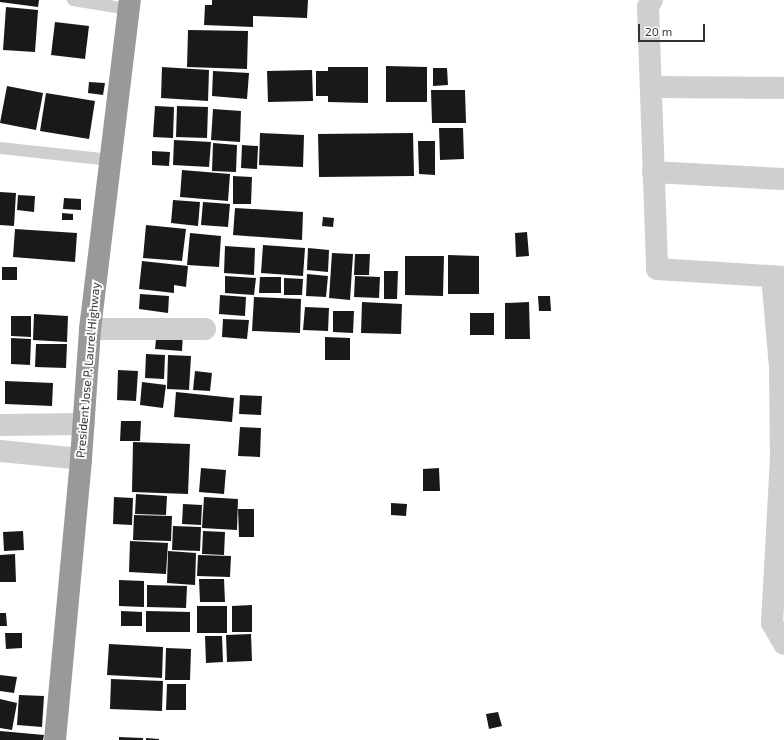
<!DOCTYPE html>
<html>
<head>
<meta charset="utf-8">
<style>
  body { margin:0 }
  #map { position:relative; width:784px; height:740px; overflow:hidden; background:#fff; font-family:"Exo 2",sans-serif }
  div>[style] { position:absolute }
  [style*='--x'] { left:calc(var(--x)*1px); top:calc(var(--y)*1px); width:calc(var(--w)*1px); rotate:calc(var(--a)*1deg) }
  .building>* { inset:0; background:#191919 }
  .lane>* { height:12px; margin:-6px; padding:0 6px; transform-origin:6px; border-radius:6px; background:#cfcfcf }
  .street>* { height:22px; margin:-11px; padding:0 11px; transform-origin:11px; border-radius:11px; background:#cfcfcf }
  .highway>* { height:22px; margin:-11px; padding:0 11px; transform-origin:11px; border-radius:11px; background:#999 }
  span { translate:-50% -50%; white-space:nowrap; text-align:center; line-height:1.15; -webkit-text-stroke:4px #fff; paint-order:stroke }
  .street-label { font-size:12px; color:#323232 }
  .scale { position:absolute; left:638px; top:24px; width:67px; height:18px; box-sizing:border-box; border:2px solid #323232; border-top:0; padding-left:5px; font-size:12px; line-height:14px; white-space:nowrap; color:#323232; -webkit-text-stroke:3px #fff; paint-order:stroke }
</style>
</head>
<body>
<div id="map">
  <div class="building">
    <i style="clip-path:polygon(0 0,39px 0,38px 7px,0 2px)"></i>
    <i style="clip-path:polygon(212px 0,308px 0,307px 18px,253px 16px,253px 27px,204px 25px,205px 5px,212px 5px)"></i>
    <i style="clip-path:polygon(6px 7px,38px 10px,35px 52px,3px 50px)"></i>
    <i style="clip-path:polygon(55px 22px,89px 26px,85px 59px,51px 55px)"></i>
    <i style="clip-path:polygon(188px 30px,248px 31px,247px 69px,187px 67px)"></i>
    <i style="clip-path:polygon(386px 66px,427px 67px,427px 102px,386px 102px)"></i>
    <i style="clip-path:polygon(162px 67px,209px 70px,208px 101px,161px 98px)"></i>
    <i style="clip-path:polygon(328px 67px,368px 67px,368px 103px,328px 102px,328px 96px,316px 96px,316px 71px,328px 71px)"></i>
    <i style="clip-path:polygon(433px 68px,447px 68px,448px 85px,433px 86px)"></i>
    <i style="clip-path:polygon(312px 70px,313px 101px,268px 102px,267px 71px)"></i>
    <i style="clip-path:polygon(213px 71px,249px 73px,247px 99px,212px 96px)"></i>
    <i style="clip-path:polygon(89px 82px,105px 83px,103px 95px,88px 93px)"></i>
    <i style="clip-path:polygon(7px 86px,43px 93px,36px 130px,0 123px)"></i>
    <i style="clip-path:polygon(431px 90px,465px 90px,466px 123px,432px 123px)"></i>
    <i style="clip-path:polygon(46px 93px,95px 101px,89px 139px,40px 131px)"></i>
    <i style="clip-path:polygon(155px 106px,174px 107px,173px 138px,153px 137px)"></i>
    <i style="clip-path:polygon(177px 106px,208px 107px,207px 138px,176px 137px)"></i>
    <i style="clip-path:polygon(213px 109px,241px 111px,240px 142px,211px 140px)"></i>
    <i style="clip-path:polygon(439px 128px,463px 128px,464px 159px,440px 160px)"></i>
    <i style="clip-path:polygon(260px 133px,304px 135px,303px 167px,259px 165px)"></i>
    <i style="clip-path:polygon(413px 133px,414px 176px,319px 177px,318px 134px)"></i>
    <i style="clip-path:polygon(174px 140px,211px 142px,209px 167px,173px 165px)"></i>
    <i style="clip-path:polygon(418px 141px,435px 141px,435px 175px,419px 174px)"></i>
    <i style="clip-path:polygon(213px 143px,237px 145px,236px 172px,212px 171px)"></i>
    <i style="clip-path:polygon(242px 145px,258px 146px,257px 169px,241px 168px)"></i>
    <i style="clip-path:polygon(152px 151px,170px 152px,169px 166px,152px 165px)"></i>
    <i style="clip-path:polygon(182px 170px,230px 174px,228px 201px,180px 197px)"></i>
    <i style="clip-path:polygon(233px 176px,252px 177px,251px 204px,233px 204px)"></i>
    <i style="clip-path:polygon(0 192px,16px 193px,14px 226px,0 225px)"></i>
    <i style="clip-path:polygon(18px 195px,35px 196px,34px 212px,17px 210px)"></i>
    <i style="clip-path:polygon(64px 198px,81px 199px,81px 210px,63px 209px)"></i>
    <i style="clip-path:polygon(173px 200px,200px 202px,198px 226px,171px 223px)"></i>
    <i style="clip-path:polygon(203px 202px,230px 204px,228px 227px,201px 225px)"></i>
    <i style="clip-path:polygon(235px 208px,303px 212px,302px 240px,233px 235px)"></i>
    <i style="clip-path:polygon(62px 213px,73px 214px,73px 220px,62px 220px)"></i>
    <i style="clip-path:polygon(323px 217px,334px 218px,333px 227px,322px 226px)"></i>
    <i style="clip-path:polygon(146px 225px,186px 229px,182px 261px,143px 258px)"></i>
    <i style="clip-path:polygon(15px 229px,77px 233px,75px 262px,13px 257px)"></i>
    <i style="clip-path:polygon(527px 232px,529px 256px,516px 257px,515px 233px)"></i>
    <i style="clip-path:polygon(190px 233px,221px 236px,219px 267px,187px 265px)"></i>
    <i style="clip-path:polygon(263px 245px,305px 248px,303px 276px,261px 273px)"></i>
    <i style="clip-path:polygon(225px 246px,255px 248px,254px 275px,224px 273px)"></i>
    <i style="clip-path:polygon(308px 248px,329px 250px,328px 272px,307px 270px)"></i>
    <i style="clip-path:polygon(332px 253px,353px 254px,350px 300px,329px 298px)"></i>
    <i style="clip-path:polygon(355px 254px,370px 254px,369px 275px,354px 275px)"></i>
    <i style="clip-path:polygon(448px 255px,479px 256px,479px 294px,448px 294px)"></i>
    <i style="clip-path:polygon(405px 256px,444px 256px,443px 296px,405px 295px)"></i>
    <i style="clip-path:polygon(142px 261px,188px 266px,186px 287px,174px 285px,174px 293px,139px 289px)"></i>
    <i style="clip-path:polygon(2px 267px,17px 267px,17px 280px,2px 280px)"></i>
    <i style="clip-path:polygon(384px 271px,398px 271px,397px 299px,384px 299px)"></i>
    <i style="clip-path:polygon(307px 274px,328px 276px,326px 297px,306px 296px)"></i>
    <i style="clip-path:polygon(225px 276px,256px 278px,254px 295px,225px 293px)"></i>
    <i style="clip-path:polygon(355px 276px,380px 277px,379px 298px,354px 297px)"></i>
    <i style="clip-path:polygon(260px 277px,281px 277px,281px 293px,259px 293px)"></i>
    <i style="clip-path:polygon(284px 278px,303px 279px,302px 295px,284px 295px)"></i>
    <i style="clip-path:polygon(140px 294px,169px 296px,168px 313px,139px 309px)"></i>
    <i style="clip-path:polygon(220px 295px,246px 297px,245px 316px,219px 314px)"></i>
    <i style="clip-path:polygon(538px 296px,550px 296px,551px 311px,539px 311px)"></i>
    <i style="clip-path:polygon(254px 297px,301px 299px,300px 333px,252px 331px)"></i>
    <i style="clip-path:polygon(362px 302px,402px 304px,401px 334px,361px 333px)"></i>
    <i style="clip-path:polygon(529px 302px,530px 339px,505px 339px,505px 303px)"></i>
    <i style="clip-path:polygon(305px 307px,329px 308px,328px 331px,303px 330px)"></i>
    <i style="clip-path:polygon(333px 311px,354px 311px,353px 333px,333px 332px)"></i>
    <i style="clip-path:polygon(470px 313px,494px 313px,494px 335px,470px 335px)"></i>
    <i style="clip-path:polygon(34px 314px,68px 316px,67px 342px,33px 340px)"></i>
    <i style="clip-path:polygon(11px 316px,31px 316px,31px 337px,11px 336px)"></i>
    <i style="clip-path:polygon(223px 319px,249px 320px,247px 339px,222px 337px)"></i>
    <i style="clip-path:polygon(157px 330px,183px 332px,182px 351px,155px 349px)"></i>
    <i style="clip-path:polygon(325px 337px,350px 338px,350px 360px,325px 360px)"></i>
    <i style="clip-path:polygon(11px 338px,31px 339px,30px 365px,11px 364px)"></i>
    <i style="clip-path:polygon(36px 344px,67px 344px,66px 368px,35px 367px)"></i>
    <i style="clip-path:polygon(146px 354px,165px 355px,164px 379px,145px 378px)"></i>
    <i style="clip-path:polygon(168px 355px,191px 356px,189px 390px,167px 389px)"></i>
    <i style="clip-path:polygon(118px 370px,138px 371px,136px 401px,117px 400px)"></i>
    <i style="clip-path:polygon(195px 371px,212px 373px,210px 391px,193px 390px)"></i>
    <i style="clip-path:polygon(5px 381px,53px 383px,52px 406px,5px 404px)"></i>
    <i style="clip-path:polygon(142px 382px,166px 385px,163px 408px,140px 405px)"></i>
    <i style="clip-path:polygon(176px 392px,234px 398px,232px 422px,174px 417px)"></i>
    <i style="clip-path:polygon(240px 395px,262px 396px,261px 415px,239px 414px)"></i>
    <i style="clip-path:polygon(121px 421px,141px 421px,140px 441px,120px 441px)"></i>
    <i style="clip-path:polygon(240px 427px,261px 428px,260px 457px,238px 456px)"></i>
    <i style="clip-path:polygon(133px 442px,190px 444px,188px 494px,132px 492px)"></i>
    <i style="clip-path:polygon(201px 468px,226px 470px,224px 494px,199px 492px)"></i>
    <i style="clip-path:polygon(439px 468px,440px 491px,423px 491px,423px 469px)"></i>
    <i style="clip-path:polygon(136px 494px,167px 496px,166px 515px,135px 514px)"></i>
    <i style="clip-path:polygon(114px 497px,133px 498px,132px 525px,113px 524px)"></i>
    <i style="clip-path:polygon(204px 497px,238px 499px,237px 530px,202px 528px)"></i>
    <i style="clip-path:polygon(391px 503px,407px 504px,406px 516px,391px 515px)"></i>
    <i style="clip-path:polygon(183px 504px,202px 505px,201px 525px,182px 524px)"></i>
    <i style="clip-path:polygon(238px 509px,254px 509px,254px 537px,239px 537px)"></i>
    <i style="clip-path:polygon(134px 515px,172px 516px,171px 541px,133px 540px)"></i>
    <i style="clip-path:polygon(173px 526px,201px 527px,200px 551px,172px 550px)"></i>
    <i style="clip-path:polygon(23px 531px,24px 550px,4px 551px,3px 532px)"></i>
    <i style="clip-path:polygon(203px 531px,225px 532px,224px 555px,202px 554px)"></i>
    <i style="clip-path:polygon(130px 541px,168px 543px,166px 574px,129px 572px)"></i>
    <i style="clip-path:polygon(168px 551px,196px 553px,195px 585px,167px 583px)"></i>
    <i style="clip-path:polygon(15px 554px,16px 582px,0 582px,0 555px)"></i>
    <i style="clip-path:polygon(198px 555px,231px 556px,230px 577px,197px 576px)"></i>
    <i style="clip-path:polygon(199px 579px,224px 579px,225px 602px,200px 602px)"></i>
    <i style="clip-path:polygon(119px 580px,144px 581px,144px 607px,119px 606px)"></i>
    <i style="clip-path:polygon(147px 585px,187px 586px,186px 608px,147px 607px)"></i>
    <i style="clip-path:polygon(252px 605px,252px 632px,232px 632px,232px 606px)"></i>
    <i style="clip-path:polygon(197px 606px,227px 606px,227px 633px,197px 633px)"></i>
    <i style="clip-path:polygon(121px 611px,142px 612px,142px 626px,121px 626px)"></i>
    <i style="clip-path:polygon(146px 611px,190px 612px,190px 632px,146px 632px)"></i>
    <i style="clip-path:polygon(0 613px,6px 613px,7px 626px,0 626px)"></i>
    <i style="clip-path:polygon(5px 633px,22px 633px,22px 648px,6px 649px)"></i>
    <i style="clip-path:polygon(251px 634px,252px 661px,227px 662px,226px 635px)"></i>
    <i style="clip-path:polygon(205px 636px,222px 636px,223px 662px,206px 663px)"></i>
    <i style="clip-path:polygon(109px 644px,163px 647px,162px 678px,107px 675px)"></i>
    <i style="clip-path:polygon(166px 648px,191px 649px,190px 680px,165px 680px)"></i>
    <i style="clip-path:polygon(0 675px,17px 677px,14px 693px,0 691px)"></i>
    <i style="clip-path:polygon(111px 679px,163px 681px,162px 711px,110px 709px)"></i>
    <i style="clip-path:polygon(167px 684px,186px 684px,186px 710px,166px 710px)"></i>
    <i style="clip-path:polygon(19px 695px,44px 696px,42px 727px,17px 725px)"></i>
    <i style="clip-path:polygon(0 699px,17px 703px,12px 730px,0 728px)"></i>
    <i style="clip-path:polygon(498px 712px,502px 726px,489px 729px,486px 714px)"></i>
    <i style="clip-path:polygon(0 731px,44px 735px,43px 740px,0 740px)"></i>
    <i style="clip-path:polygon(119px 737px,143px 738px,143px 740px,119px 740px)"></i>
    <i style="clip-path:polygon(146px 738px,159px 739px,159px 740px,146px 740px)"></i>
  </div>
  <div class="lane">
    <i style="--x:73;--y:0;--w:56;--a:9.3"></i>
    <i style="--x:0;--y:148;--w:111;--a:6.2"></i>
  </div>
  <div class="street">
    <i style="--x:652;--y:0;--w:8;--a:120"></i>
    <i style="--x:648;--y:7;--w:262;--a:88"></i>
    <i style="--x:657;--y:269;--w:127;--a:3.6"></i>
    <i style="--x:652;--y:87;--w:132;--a:0.4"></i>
    <i style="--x:653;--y:172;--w:131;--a:3.1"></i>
    <i style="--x:772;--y:276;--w:91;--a:85"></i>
    <i style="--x:780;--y:367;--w:90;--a:89.4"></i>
    <i style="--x:781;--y:457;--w:166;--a:93.1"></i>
    <i style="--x:772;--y:623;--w:24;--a:60"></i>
    <i style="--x:90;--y:329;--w:115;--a:0"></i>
    <i style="--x:0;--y:425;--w:84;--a:-0.7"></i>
    <i style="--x:0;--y:451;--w:81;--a:5.6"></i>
  </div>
  <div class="highway">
    <i style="--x:55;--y:740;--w:282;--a:-84.7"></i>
    <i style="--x:81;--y:459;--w:130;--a:-86"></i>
    <i style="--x:90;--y:329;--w:331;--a:-83.1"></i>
  </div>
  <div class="street-label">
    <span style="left:88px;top:370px;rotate:-85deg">President Jose P. Laurel Highway</span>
  </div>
  <div class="scale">20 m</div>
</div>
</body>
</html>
